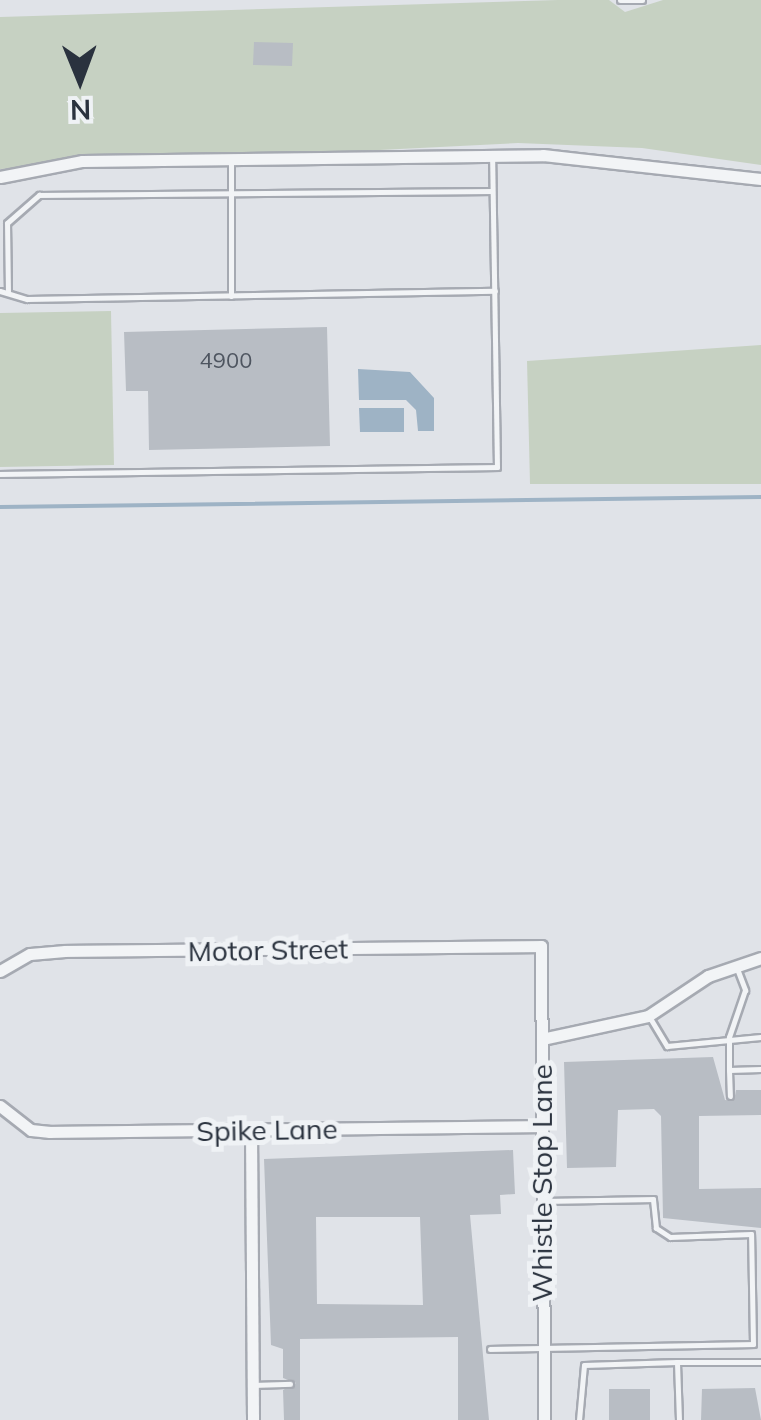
<!DOCTYPE html>
<html>
<head>
<meta charset="utf-8">
<style>
  body { margin:0 }
  #map { position:relative; width:761px; height:1420px; overflow:hidden; background:#e0e3e8; font-family:Mulish,sans-serif }
  div>[style] { position:absolute }
  [style*='--x'] { left:calc(var(--x)*1px); top:calc(var(--y)*1px); width:calc(var(--w)*1px); rotate:calc(var(--a)*1deg) }
  .green>* { inset:0; background:#c6d1c2 }
  .water>* { inset:0; background:#9eb3c5 }
  .stream>* { height:4px; margin:-2px; padding:0 2px; transform-origin:2px; border-radius:2px; background:#9eb3c5 }
  .building>* { inset:0; background:#b8bdc4 }
  .roads { filter:drop-shadow(2px 0 #a6aab2) drop-shadow(-2px 0 #a6aab2) drop-shadow(0 2px #a6aab2) drop-shadow(0 -2px #a6aab2) }
  .lane>* { height:5px; margin:-2.5px; padding:0 2.5px; transform-origin:2.5px; border-radius:2.5px; background:#f2f4f6 }
  .street>* { height:11px; margin:-5.5px; padding:0 5.5px; transform-origin:5.5px; border-radius:5.5px; background:#f2f4f6 }
  span { translate:-50% -50%; white-space:nowrap; text-align:center; line-height:1.15; -webkit-text-stroke:10px #eff2f5; paint-order:stroke }
  .number-label { font-size:22px; color:#4e5560 }
  .number-label span { -webkit-text-stroke-width:0 }
  .street-label { font-size:28px; color:#2a323e }
  .north { position:absolute; left:30px; top:30px; width:100px; height:100px; -webkit-text-stroke:8px #eff2f5; paint-order:stroke; rotate:179deg; font-size:28px; font-weight:700; line-height:40px; text-align:center; color:#2a323e }
  .north::after { content:''; display:block; margin:auto; width:35px; height:45px; background:#2a323e; clip-path:polygon(50% 0,100% 100%,50% 72%,0 100%) }
</style>
</head>
<body>
<div id="map">
  <div class="green">
    <i style="clip-path:polygon(558px 0,609px 0,625px 12px,663px 0,761px 0,761px 165px,642px 148px,518px 143px,0 169px,0 17px)"></i>
    <i style="clip-path:polygon(111px 311px,114px 465px,0 467px,0 313px)"></i>
    <i style="clip-path:polygon(761px 345px,761px 484px,530px 484px,527px 361px)"></i>
  </div>
  <div class="water">
    <i style="clip-path:polygon(358px 369px,410px 372px,434px 398px,434px 431px,418px 431px,416px 410px,406px 400px,359px 400px)"></i>
    <i style="clip-path:polygon(359px 408px,404px 408px,404px 432px,360px 432px)"></i>
  </div>
  <div class="stream">
    <i style="--x:0;--y:507;--w:761;--a:-0.75"></i>
  </div>
  <div class="building">
    <i style="clip-path:polygon(254px 42px,293px 43px,292px 66px,253px 65px)"></i>
    <i style="clip-path:polygon(327px 327px,330px 446px,149px 450px,148px 391px,126px 391px,124px 332px)"></i>
    <i style="clip-path:polygon(713px 1057px,725px 1100px,734px 1101px,736px 1090px,761px 1090px,761px 1115px,699px 1116px,699px 1189px,761px 1188px,761px 1228px,663px 1218px,661px 1116px,654px 1109px,618px 1110px,616px 1167px,567px 1168px,564px 1062px)"></i>
    <i style="clip-path:polygon(evenodd,513px 1150px,515px 1194px,500px 1195px,501px 1214px,470px 1215px,489px 1420px,458px 1420px,458px 1337px,300px 1339px,300px 1420px,284px 1420px,283px 1390px,296px 1383px,283px 1378px,283px 1349px,271px 1345px,264px 1159px,513px 1150px,316px 1217px,420px 1217px,423px 1305px,317px 1304px,316px 1217px)"></i>
    <i style="clip-path:polygon(755px 1388px,761px 1420px,701px 1420px,702px 1389px)"></i>
    <i style="clip-path:polygon(609px 1389px,650px 1389px,650px 1420px,609px 1420px)"></i>
  </div>
  <div class="roads">
    <div class="lane">
      <i style="--x:620;--y:0;--w:22;--a:0"></i>
      <i style="--x:231;--y:159;--w:137;--a:90"></i>
      <i style="--x:0;--y:291;--w:28;--a:17"></i>
      <i style="--x:27;--y:299;--w:468;--a:-1"></i>
      <i style="--x:8;--y:293;--w:70;--a:-90.8"></i>
      <i style="--x:7;--y:223;--w:43;--a:-41.2"></i>
      <i style="--x:39;--y:195;--w:453;--a:-0.5"></i>
      <i style="--x:0;--y:474;--w:497;--a:-0.8"></i>
      <i style="--x:497;--y:467;--w:308;--a:-90.9"></i>
      <i style="--x:736;--y:966;--w:26;--a:69"></i>
      <i style="--x:745;--y:990;--w:50;--a:108.8"></i>
      <i style="--x:729;--y:1037;--w:33;--a:90"></i>
      <i style="--x:729;--y:1070;--w:32;--a:-2"></i>
      <i style="--x:650;--y:1018;--w:33;--a:59"></i>
      <i style="--x:667;--y:1046;--w:94;--a:-5.5"></i>
      <i style="--x:729;--y:1070;--w:26;--a:88"></i>
      <i style="--x:490;--y:1349;--w:263;--a:-1.1"></i>
      <i style="--x:753;--y:1344;--w:110;--a:-91"></i>
      <i style="--x:751;--y:1234;--w:81;--a:177.9"></i>
      <i style="--x:670;--y:1237;--w:17;--a:-147"></i>
      <i style="--x:656;--y:1228;--w:29;--a:-96"></i>
      <i style="--x:653;--y:1199;--w:107;--a:178.9"></i>
      <i style="--x:255;--y:1385;--w:35;--a:-2"></i>
      <i style="--x:579;--y:1420;--w:55;--a:-84.8"></i>
      <i style="--x:584;--y:1365;--w:93;--a:-1.8"></i>
      <i style="--x:679;--y:1420;--w:58;--a:-92"></i>
      <i style="--x:677;--y:1362;--w:84;--a:0"></i>
    </div>
    <div class="street">
      <i style="--x:0;--y:177;--w:84;--a:-11"></i>
      <i style="--x:82;--y:161;--w:461;--a:-0.7"></i>
      <i style="--x:543;--y:155;--w:219;--a:6.3"></i>
      <i style="--x:0;--y:971;--w:34;--a:-30"></i>
      <i style="--x:30;--y:954;--w:35;--a:-5"></i>
      <i style="--x:65;--y:951;--w:476;--a:-0.6"></i>
      <i style="--x:541;--y:946;--w:474;--a:89.6"></i>
      <i style="--x:542;--y:1039;--w:108;--a:-12.2"></i>
      <i style="--x:648;--y:1016;--w:72;--a:-33.7"></i>
      <i style="--x:708;--y:976;--w:56;--a:-18.8"></i>
      <i style="--x:0;--y:1106;--w:39;--a:38"></i>
      <i style="--x:31;--y:1130;--w:19;--a:6"></i>
      <i style="--x:50;--y:1132;--w:492;--a:-0.7"></i>
      <i style="--x:251;--y:1130;--w:290;--a:89.6"></i>
    </div>
  </div>
  <div class="number-label">
    <span style="left:226px;top:361px">4900</span>
  </div>
  <div class="street-label">
    <span style="left:268px;top:950px;rotate:-1deg">Motor Street</span>
    <span style="left:267px;top:1130px;rotate:-1deg">Spike Lane</span>
    <span style="left:542px;top:1183px;rotate:-90deg">Whistle Stop Lane</span>
  </div>
  <div class="north">N</div>
</div>
</body>
</html>
